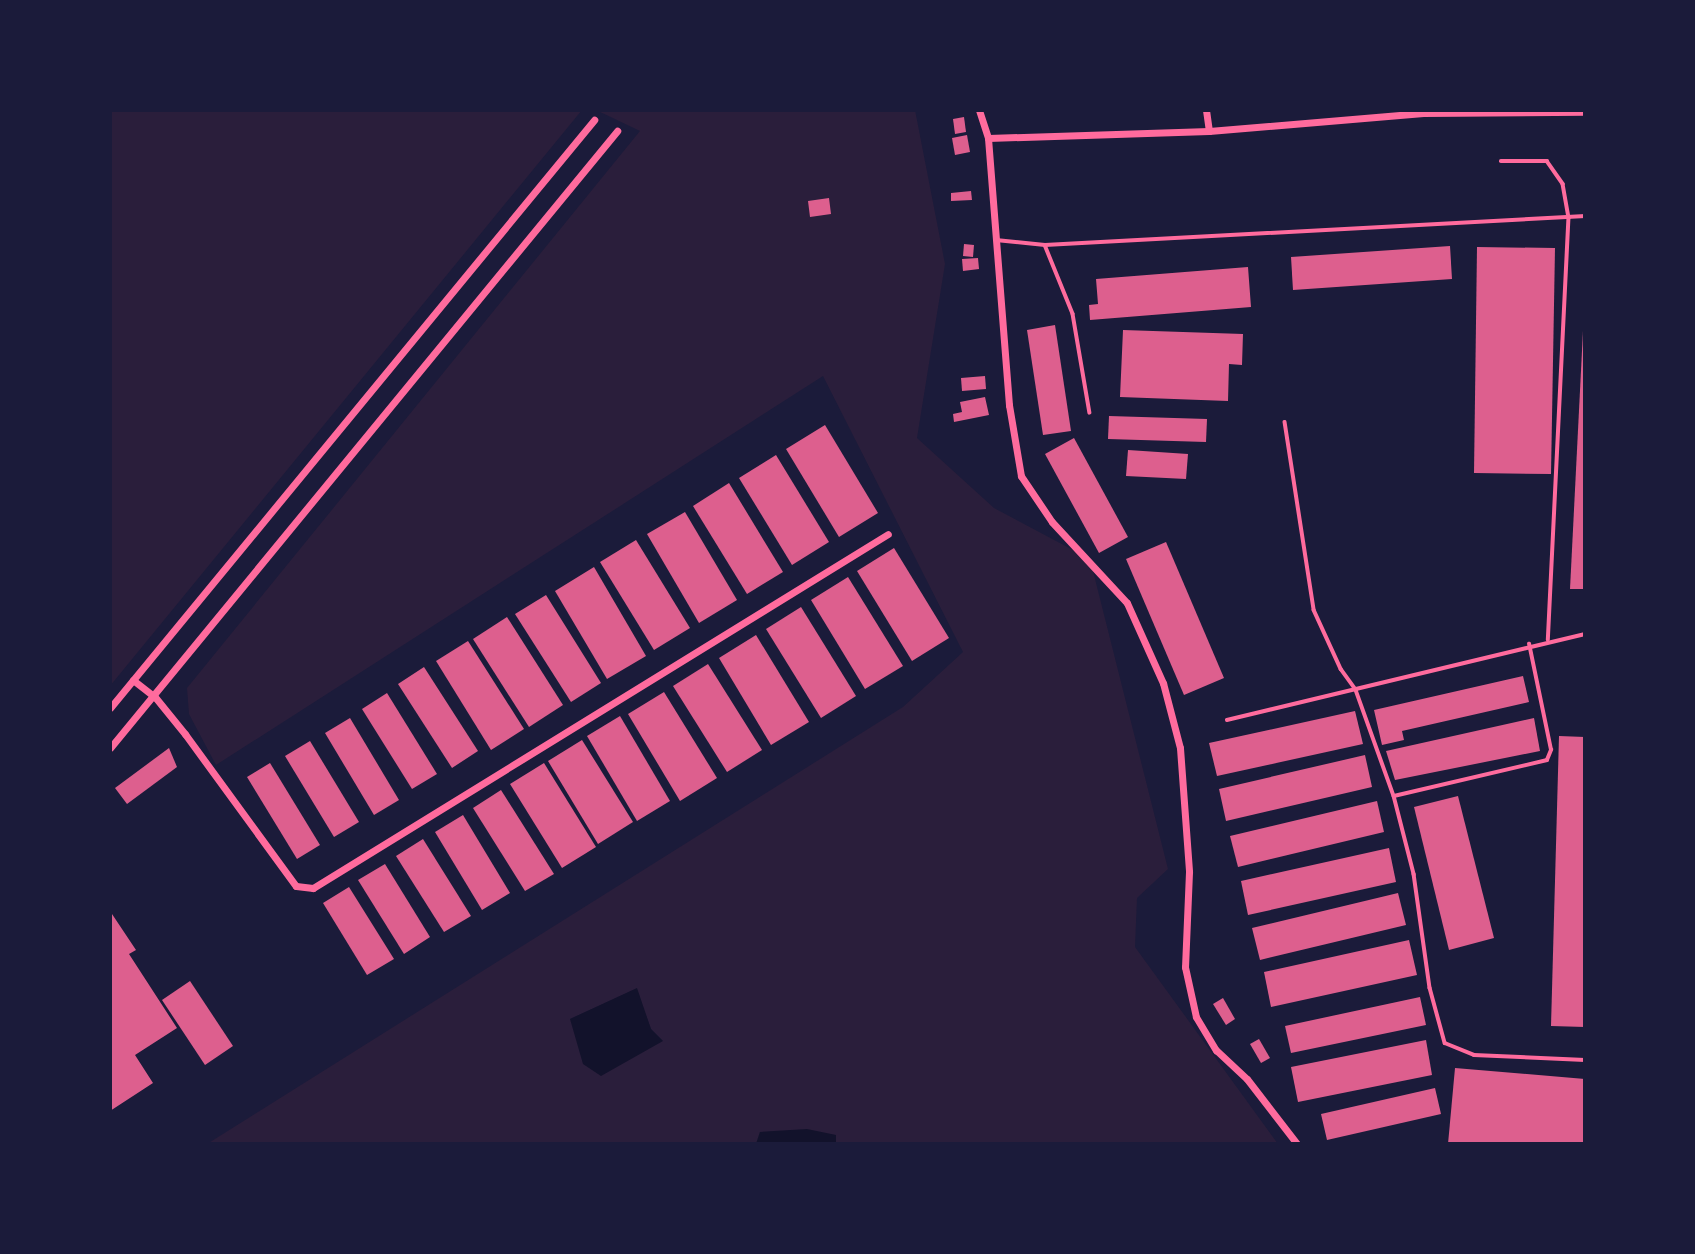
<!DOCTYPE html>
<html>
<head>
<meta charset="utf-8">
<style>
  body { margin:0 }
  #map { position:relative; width:1695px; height:1254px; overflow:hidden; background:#1b1b3a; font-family:"DM Sans",sans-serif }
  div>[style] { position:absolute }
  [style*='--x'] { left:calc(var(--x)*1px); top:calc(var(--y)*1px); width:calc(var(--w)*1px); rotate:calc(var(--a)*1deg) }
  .green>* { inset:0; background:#2a1e3b }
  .water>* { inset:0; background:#12122b }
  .building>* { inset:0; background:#dd5f8e }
  .service>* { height:3.5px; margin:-1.75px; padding:0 1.75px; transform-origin:1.75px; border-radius:1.75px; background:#ff6b9d }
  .minor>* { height:7px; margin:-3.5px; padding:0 3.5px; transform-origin:3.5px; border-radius:3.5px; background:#ff6b9d }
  span { translate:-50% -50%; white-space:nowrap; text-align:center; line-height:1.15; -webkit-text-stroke:7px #1b1b3a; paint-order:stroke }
  .frame { position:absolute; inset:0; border:112px solid #1b1b3a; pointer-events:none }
</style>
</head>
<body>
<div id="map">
  <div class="green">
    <i style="clip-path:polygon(110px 110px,582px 110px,110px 686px)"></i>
    <i style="clip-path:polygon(evenodd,596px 110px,915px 110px,945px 264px,917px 438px,994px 508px,1090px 559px,1168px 869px,1137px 898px,1135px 947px,1278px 1144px,836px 1144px,835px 1135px,760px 1132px,756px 1144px,207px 1144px,903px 707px,963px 652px,823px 376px,216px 765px,189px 714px,187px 688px,640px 131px,596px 110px,636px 989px,651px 1029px,663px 1041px,570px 1019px,636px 989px)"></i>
  </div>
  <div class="water">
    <i style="clip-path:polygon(637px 988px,651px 1029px,663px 1041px,601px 1076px,583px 1064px,570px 1019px)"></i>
    <i style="clip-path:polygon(807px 1129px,836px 1135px,836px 1144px,756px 1144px,760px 1132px)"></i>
  </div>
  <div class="building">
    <i style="clip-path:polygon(964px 117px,966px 132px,955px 134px,953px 119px)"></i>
    <i style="clip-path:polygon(967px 135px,970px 152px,955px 155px,952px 138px)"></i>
    <i style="clip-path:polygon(971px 191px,972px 200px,951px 201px,951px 193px)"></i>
    <i style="clip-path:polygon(829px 198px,831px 214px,810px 217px,808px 201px)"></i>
    <i style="clip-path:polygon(964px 244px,974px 245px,973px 257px,963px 256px)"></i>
    <i style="clip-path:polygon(1450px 246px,1452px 279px,1293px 290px,1291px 257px)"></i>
    <i style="clip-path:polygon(1477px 247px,1555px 248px,1551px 474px,1474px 473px)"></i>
    <i style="clip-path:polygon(978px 258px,979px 269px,963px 271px,962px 259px)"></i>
    <i style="clip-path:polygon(1248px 267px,1251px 307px,1090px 320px,1089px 305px,1098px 304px,1096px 279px)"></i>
    <i style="clip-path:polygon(1055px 325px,1071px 431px,1043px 435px,1027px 330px)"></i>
    <i style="clip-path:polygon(1123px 330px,1243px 334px,1242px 365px,1229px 364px,1228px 401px,1120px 397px)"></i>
    <i style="clip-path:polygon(1583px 331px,1585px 331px,1585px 589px,1570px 589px)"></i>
    <i style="clip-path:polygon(985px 376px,986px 389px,962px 391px,961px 378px)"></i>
    <i style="clip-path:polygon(985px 397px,989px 415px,954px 422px,953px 414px,962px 412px,960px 402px)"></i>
    <i style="clip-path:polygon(1109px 416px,1207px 419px,1206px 442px,1108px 439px)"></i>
    <i style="clip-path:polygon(825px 425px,878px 513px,839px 537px,786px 449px)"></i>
    <i style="clip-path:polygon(1074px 438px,1128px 537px,1099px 553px,1045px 454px)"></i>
    <i style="clip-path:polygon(1128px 450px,1188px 454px,1186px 479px,1126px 476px)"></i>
    <i style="clip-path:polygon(776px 455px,829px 542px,792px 565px,739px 478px)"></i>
    <i style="clip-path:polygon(729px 483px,783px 572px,747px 594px,693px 506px)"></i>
    <i style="clip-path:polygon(685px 512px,737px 600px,699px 623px,647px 534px)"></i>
    <i style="clip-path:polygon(636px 540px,690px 628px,654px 650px,600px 562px)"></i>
    <i style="clip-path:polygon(1166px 542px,1224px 678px,1184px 695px,1126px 559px)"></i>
    <i style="clip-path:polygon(894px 548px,949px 638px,912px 661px,857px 571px)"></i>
    <i style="clip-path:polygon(594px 567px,646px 656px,607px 679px,555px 591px)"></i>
    <i style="clip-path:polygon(848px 577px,903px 666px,865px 689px,811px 600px)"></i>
    <i style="clip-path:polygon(546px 595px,601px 683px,571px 702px,515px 614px)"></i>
    <i style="clip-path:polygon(801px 607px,856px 696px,821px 718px,766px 629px)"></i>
    <i style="clip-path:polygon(507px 617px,563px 705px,529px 727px,473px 639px)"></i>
    <i style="clip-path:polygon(756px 635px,809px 722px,771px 745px,719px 658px)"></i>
    <i style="clip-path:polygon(468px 641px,524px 729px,491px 750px,436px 661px)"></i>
    <i style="clip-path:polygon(708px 664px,762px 750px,727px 772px,673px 686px)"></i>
    <i style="clip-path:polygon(424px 667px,478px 751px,452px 768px,398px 684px)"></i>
    <i style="clip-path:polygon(1523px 676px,1529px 702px,1402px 731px,1404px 740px,1382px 745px,1374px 710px)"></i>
    <i style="clip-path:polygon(664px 692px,717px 778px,680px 801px,628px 714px)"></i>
    <i style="clip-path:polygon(387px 693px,437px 774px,412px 789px,362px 709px)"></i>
    <i style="clip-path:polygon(1355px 711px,1363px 744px,1217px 776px,1209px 743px)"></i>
    <i style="clip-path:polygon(620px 716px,670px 801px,637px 821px,587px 736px)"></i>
    <i style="clip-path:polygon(350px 718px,399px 800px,374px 815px,325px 733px)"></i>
    <i style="clip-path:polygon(1534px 718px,1540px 751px,1395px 780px,1386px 751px)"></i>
    <i style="clip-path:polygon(1559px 736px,1585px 737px,1585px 1027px,1551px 1026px)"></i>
    <i style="clip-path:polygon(582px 740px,633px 822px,598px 844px,548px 761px)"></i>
    <i style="clip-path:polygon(310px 741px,359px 822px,334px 837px,285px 756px)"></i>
    <i style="clip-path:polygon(169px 748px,177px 767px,127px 804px,115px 788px)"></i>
    <i style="clip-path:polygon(1365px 755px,1372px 787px,1226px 821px,1219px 789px)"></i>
    <i style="clip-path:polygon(270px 763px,320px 845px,297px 859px,247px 777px)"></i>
    <i style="clip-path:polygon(544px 763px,596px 847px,562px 868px,510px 784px)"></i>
    <i style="clip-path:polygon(501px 790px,554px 874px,525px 891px,473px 808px)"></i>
    <i style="clip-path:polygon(1458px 796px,1494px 938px,1449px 950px,1414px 807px)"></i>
    <i style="clip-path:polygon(1377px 801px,1384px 832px,1238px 867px,1230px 836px)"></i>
    <i style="clip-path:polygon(463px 815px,510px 893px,482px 910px,435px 832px)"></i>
    <i style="clip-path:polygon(423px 839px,471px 916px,444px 932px,396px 856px)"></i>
    <i style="clip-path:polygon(1389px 848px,1396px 882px,1248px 915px,1241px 881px)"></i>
    <i style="clip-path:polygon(385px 864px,430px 937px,404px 954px,358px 880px)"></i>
    <i style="clip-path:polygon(349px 887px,394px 959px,367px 975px,323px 903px)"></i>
    <i style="clip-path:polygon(1398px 893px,1406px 925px,1260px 960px,1252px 928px)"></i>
    <i style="clip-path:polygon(110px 911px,136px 950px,129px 954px,177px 1028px,135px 1055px,153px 1083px,110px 1111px)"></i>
    <i style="clip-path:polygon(1409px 940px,1417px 975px,1271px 1007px,1264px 972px)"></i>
    <i style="clip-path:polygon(190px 981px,233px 1046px,205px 1065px,162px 1000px)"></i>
    <i style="clip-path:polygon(1420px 997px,1426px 1025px,1291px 1053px,1285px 1026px)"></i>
    <i style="clip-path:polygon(1223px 998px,1235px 1019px,1226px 1025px,1213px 1004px)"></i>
    <i style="clip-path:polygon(1259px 1039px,1270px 1058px,1261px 1063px,1250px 1044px)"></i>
    <i style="clip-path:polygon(1426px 1040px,1432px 1075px,1298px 1102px,1291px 1067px)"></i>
    <i style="clip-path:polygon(1455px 1068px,1585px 1079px,1585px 1144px,1448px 1144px)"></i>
    <i style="clip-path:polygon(1435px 1088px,1441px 1114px,1327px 1140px,1321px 1114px)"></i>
  </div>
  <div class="service">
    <i style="--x:1501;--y:161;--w:46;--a:0"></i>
    <i style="--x:1547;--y:161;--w:28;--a:55"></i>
    <i style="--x:1563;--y:184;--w:34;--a:80"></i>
    <i style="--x:1569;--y:217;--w:423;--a:92.8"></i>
    <i style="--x:996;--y:240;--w:49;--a:5.8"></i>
    <i style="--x:1045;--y:245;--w:541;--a:-3.07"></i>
    <i style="--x:1045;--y:245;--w:74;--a:67.9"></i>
    <i style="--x:1073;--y:314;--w:100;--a:80.3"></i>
    <i style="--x:1285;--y:422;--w:190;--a:81.2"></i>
    <i style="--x:1314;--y:610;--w:65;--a:65.4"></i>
    <i style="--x:1341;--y:669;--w:26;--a:54"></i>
    <i style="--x:1356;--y:690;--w:113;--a:70.3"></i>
    <i style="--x:1394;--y:796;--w:81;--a:75.6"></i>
    <i style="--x:1414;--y:874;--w:115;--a:82"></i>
    <i style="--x:1430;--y:988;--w:57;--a:74.7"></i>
    <i style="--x:1445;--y:1043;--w:31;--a:22"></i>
    <i style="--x:1474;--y:1055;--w:111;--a:2.6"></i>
    <i style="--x:1227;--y:720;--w:368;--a:-13.5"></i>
    <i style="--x:1394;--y:796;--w:157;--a:-13.2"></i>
    <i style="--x:1547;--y:760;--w:11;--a:-68"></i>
    <i style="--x:1551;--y:750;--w:108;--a:-101.7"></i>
  </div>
  <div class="minor">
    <i style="--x:979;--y:110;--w:29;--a:72"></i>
    <i style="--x:988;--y:138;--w:221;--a:-1.8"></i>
    <i style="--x:1209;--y:131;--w:215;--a:-4.8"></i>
    <i style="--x:1423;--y:113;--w:162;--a:-0.4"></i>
    <i style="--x:1206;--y:110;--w:21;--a:82"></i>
    <i style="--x:988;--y:138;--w:268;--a:85.5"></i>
    <i style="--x:1009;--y:405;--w:72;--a:80.4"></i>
    <i style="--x:1021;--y:476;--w:55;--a:56"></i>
    <i style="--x:1052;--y:522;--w:110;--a:47.2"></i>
    <i style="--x:1127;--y:603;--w:88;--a:65.8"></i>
    <i style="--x:1163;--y:683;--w:67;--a:75.3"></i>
    <i style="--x:1180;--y:748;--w:124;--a:85.8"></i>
    <i style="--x:1189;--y:872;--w:95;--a:92.4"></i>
    <i style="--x:1185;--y:967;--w:51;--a:77.6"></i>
    <i style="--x:1196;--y:1017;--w:39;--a:59"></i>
    <i style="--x:1216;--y:1050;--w:42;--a:43.1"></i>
    <i style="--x:1247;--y:1079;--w:82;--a:52.4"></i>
    <i style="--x:133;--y:680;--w:28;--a:38"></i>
    <i style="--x:155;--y:697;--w:48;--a:51"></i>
    <i style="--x:185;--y:734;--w:188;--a:53.9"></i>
    <i style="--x:296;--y:886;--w:17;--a:7"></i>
    <i style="--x:313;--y:888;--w:675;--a:-31.62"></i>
    <i style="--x:110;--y:708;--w:762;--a:-50.54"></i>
    <i style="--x:110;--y:748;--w:799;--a:-50.59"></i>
  </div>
  <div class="frame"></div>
</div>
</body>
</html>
